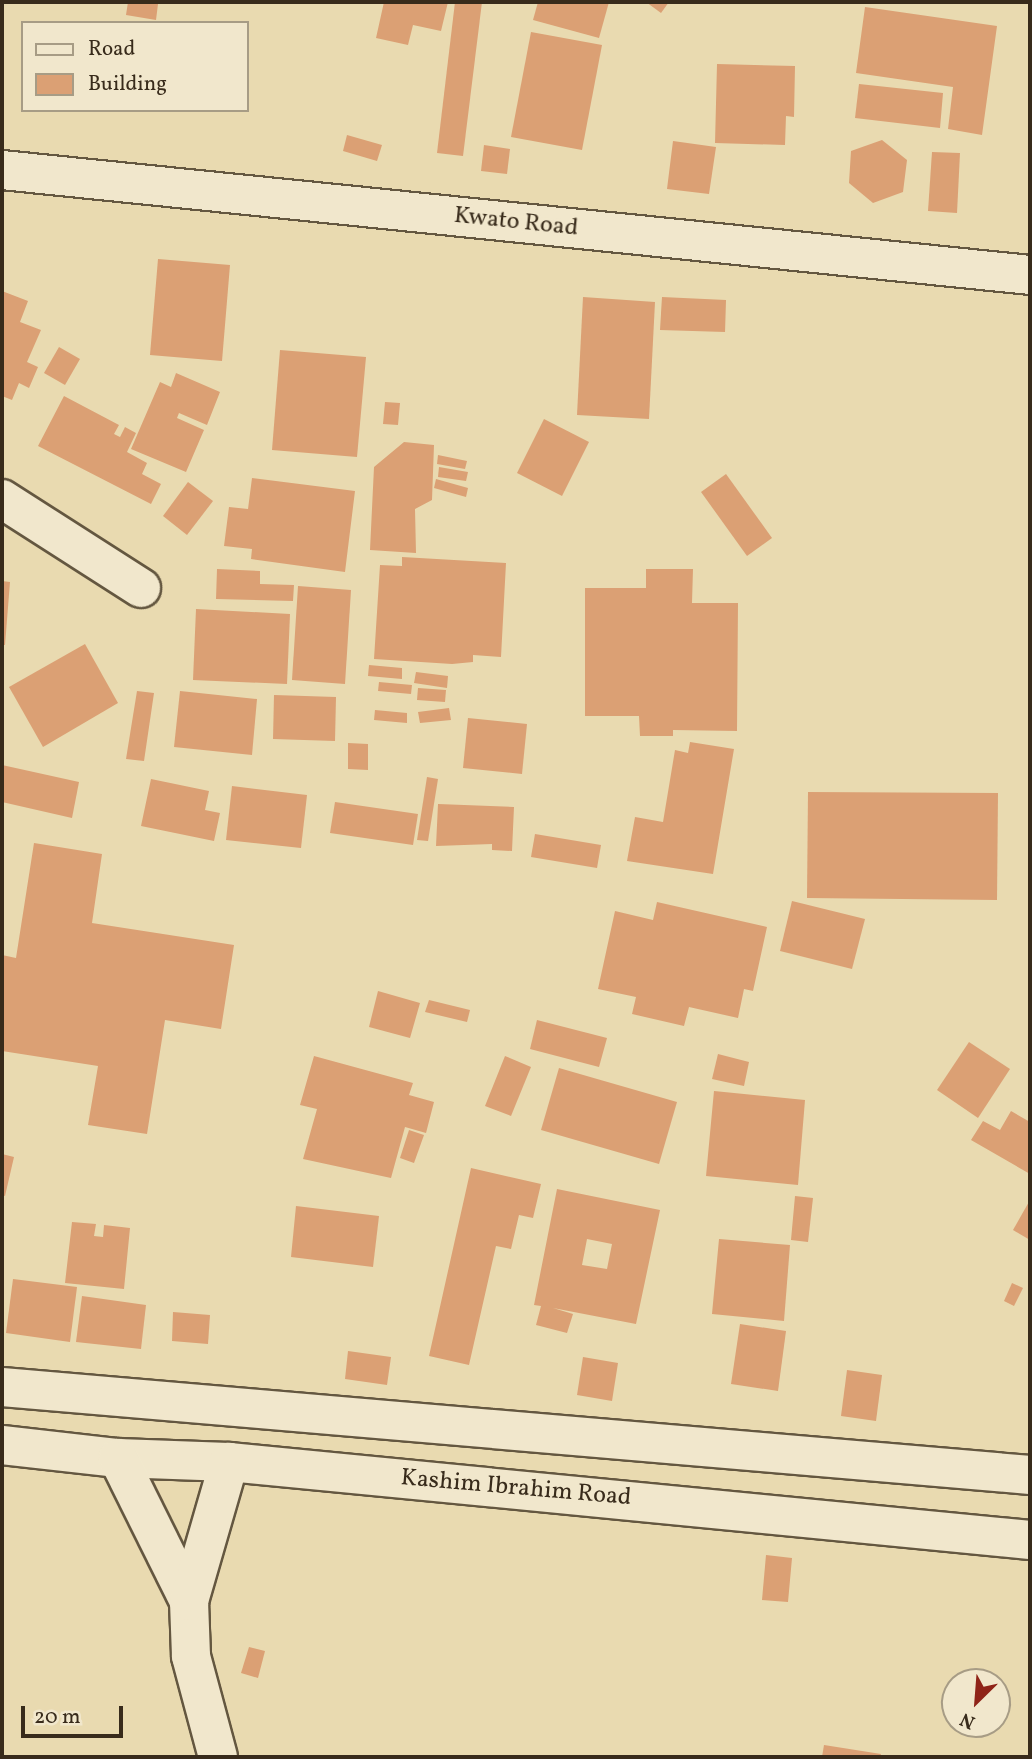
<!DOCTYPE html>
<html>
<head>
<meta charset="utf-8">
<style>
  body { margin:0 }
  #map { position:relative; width:1032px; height:1759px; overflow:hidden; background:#e9dab0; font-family:Vollkorn,serif }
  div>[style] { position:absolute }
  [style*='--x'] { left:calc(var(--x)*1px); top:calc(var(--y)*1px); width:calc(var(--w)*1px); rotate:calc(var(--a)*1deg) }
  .building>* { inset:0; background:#dba074 }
  .roads { filter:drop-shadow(2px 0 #645740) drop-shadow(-2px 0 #645740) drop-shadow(0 2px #645740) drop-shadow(0 -2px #645740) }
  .minor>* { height:38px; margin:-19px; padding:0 19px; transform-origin:19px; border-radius:19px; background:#f1e7cc }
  span { translate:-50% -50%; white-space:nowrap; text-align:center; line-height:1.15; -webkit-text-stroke:5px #f1e7cc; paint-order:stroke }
  .street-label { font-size:24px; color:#382b1b }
  .frame { position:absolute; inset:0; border:4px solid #382b1b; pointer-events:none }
  .legend { position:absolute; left:21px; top:21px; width:228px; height:91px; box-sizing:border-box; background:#f1e7cc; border:2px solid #a79c85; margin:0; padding:9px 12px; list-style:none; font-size:21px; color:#382b1b }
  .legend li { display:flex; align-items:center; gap:14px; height:35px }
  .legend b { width:35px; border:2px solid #a79c85 }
  .north { position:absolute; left:941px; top:1668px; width:70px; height:70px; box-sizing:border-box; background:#f1e7cc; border:2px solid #a79c85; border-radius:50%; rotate:205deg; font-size:19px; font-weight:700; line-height:28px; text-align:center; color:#382b1b }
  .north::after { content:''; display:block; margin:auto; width:24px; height:32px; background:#8f2418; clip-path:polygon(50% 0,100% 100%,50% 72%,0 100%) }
  .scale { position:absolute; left:21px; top:1706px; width:102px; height:32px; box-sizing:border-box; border:4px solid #382b1b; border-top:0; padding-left:9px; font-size:21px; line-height:24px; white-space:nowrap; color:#382b1b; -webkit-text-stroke:5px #f1e7cc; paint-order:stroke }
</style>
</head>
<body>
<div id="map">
  <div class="building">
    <i style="clip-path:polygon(128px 2px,158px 4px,156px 20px,126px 15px)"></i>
    <i style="clip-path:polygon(384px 2px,448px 2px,441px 31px,413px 25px,408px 45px,376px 38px)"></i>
    <i style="clip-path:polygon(455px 2px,482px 2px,463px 156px,437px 153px)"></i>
    <i style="clip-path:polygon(538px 2px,609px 2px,599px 38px,533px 20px)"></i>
    <i style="clip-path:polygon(646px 2px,669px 2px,661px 13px)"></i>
    <i style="clip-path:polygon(865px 7px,997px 26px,982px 135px,948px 129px,953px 87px,856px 73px)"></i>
    <i style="clip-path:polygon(531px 32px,602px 45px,582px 150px,511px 137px)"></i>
    <i style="clip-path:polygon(717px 64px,795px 66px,794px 117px,786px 116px,785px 145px,715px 143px)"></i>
    <i style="clip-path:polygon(859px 84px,943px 93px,940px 128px,855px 118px)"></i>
    <i style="clip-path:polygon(347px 135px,382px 145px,377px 161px,343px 151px)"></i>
    <i style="clip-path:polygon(882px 140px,907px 160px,903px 192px,873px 203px,849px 183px,851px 151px)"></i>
    <i style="clip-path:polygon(673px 141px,716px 147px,709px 194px,667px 189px)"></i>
    <i style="clip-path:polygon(484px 145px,510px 149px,507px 174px,481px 171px)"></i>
    <i style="clip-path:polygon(932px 152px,960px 153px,957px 213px,928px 211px)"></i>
    <i style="clip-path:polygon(158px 259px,230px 265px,222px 361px,150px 355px)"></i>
    <i style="clip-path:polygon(2px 291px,28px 301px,20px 322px,41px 330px,27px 362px,38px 367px,29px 388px,19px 383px,12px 400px,2px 396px)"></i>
    <i style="clip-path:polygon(583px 297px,655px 302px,649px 419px,577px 415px)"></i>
    <i style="clip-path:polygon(662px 297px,726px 300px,725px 332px,660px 330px)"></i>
    <i style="clip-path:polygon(59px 347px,80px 359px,65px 385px,44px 373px)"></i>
    <i style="clip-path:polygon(280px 350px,366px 357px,357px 457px,272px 450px)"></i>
    <i style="clip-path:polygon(176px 373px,220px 392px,207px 425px,179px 413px,177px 418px,204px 430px,186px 472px,131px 449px,160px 382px,171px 387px)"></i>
    <i style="clip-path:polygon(64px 396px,119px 425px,114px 434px,120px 437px,125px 427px,136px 433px,127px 452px,147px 463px,142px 474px,161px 484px,151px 504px,38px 446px)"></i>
    <i style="clip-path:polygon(385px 402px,400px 403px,398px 425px,383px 424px)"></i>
    <i style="clip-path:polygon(544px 419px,589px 442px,562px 496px,517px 473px)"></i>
    <i style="clip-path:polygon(404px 442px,434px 445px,432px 500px,415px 509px,416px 553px,370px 550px,374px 467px)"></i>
    <i style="clip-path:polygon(438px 455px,467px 461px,465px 469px,437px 464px)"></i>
    <i style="clip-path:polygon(439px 467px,468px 472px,466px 481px,438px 477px)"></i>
    <i style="clip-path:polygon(726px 474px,772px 538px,747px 556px,701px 492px)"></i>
    <i style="clip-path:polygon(252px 478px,355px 491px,345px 572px,251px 559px,252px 549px,224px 546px,229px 507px,248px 509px)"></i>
    <i style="clip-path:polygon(436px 479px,468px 488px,466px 497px,434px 488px)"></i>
    <i style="clip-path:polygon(188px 482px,213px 501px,187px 535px,163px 516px)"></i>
    <i style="clip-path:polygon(402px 557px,506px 563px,501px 657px,473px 655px,473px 662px,452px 664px,374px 659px,380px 565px,402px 566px)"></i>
    <i style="clip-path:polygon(217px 569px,260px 571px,260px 584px,294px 585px,293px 601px,216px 599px)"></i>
    <i style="clip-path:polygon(646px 569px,693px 569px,692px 603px,738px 603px,737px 731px,673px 730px,673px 736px,640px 736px,639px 716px,585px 716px,585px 588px,646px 588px)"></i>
    <i style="clip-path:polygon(2px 581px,10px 582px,5px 645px,2px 645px)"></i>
    <i style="clip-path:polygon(298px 586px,351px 590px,345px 684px,292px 680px)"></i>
    <i style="clip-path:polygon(196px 609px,290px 614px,287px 684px,193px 680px)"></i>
    <i style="clip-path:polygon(85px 644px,118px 703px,43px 747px,9px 687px)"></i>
    <i style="clip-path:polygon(369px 665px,402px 668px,402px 679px,368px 676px)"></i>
    <i style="clip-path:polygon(416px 672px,448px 676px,447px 688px,414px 683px)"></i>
    <i style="clip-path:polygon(379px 682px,412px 685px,411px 694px,378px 691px)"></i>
    <i style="clip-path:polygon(418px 688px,446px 690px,445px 702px,417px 700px)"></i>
    <i style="clip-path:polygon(137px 691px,154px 693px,144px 761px,126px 759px)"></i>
    <i style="clip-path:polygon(180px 691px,257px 699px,252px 755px,174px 747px)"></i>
    <i style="clip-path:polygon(274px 695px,336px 697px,335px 741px,273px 739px)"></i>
    <i style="clip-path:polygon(449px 708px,451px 720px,420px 723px,418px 712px)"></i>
    <i style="clip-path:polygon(375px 710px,407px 713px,407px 723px,374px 720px)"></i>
    <i style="clip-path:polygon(468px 718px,527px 724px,522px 774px,463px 768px)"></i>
    <i style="clip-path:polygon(690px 742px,734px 749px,713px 874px,627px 861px,635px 817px,663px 822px,675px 750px,688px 753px)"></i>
    <i style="clip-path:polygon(348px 743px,368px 744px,368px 770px,348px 769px)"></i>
    <i style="clip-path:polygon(2px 765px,79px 782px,72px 818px,2px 802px)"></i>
    <i style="clip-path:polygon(427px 777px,438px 779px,428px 841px,417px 840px)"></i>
    <i style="clip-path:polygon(151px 779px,209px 791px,205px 810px,220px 813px,214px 841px,141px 826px)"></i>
    <i style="clip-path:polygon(232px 786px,307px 795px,301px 848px,226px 840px)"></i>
    <i style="clip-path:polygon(808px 792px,998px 793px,997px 900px,807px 898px)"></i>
    <i style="clip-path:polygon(335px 802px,418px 814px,413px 845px,330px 833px)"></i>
    <i style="clip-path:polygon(438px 804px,514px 807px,512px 851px,492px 850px,492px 844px,436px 846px)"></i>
    <i style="clip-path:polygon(535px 834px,601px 845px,597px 868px,531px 857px)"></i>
    <i style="clip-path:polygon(34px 843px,102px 854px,92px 923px,234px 945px,221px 1029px,165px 1020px,147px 1134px,88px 1125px,98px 1066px,2px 1051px,2px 955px,16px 958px)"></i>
    <i style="clip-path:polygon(792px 901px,865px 919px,852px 969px,780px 951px)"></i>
    <i style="clip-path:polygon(657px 902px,767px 927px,753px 991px,744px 989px,738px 1018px,689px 1007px,684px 1026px,632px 1014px,636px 997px,598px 989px,615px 911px,653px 920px)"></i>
    <i style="clip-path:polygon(378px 991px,420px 1003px,410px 1038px,369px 1027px)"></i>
    <i style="clip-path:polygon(429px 1000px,470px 1010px,467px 1022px,425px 1012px)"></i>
    <i style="clip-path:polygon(537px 1020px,607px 1038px,599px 1067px,530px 1049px)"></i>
    <i style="clip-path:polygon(969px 1042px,1010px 1069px,978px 1118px,937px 1090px)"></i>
    <i style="clip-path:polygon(718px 1054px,749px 1062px,744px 1086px,712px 1079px)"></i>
    <i style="clip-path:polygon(314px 1056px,413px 1083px,409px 1095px,434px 1102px,426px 1133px,405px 1127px,391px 1178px,303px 1159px,317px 1109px,300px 1105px)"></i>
    <i style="clip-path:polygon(505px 1056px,531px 1067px,511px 1116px,485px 1106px)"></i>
    <i style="clip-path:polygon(559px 1068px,677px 1102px,659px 1164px,541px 1130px)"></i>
    <i style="clip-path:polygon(714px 1091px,805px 1100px,798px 1185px,706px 1176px)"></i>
    <i style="clip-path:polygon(1011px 1111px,1030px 1122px,1030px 1174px,971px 1140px,983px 1121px,1000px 1130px)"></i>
    <i style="clip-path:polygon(409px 1130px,424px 1135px,414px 1163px,400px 1158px)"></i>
    <i style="clip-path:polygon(2px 1154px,14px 1157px,5px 1196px,2px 1195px)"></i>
    <i style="clip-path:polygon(471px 1168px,541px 1184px,533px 1218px,519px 1215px,511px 1249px,496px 1246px,469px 1365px,429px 1356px)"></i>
    <i style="clip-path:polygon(evenodd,557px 1189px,660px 1210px,636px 1324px,553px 1308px,573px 1314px,567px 1333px,536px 1325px,541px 1306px,534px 1305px,557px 1189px,587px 1239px,612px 1244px,607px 1269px,582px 1265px,587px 1239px)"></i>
    <i style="clip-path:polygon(795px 1196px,813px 1198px,808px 1242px,791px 1240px)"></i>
    <i style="clip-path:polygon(1030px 1200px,1030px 1240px,1013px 1230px)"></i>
    <i style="clip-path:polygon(296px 1206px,379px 1216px,373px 1267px,291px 1257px)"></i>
    <i style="clip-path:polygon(72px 1222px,96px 1224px,94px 1236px,103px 1237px,104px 1225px,130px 1228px,124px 1289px,65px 1283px)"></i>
    <i style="clip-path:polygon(719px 1239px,790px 1245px,784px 1321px,712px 1314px)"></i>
    <i style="clip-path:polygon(13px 1279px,77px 1287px,70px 1342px,6px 1333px)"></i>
    <i style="clip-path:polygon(1012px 1283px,1023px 1288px,1014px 1306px,1004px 1301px)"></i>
    <i style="clip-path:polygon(82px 1296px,146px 1305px,141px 1349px,76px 1342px)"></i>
    <i style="clip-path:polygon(173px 1312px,210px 1315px,208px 1344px,172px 1341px)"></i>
    <i style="clip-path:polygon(740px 1324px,786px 1331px,778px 1391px,731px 1384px)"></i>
    <i style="clip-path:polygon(348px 1351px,391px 1357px,387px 1385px,345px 1379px)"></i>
    <i style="clip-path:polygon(583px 1357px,618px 1363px,612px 1401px,577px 1395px)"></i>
    <i style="clip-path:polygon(847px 1370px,882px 1375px,876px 1421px,841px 1416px)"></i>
    <i style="clip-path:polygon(766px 1555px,792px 1558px,788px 1602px,762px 1600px)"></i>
    <i style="clip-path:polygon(249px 1647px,265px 1651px,258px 1678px,241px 1673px)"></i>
    <i style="clip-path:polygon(824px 1745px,881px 1754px,880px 1757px,822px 1757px)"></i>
  </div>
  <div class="roads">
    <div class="minor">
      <i style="--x:2;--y:170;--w:1033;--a:5.83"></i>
      <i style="--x:2;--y:499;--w:165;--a:32.6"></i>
      <i style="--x:2;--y:1387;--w:1032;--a:4.89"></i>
      <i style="--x:2;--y:1445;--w:117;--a:6.4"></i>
      <i style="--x:118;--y:1458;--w:111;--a:2.1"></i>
      <i style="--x:229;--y:1462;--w:805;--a:5.56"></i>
      <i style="--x:118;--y:1458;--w:160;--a:63.6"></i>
      <i style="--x:218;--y:1757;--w:105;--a:-105"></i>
      <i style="--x:191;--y:1656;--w:55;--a:-92.1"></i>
      <i style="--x:189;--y:1601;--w:145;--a:-73.9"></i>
    </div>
  </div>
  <div class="street-label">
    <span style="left:516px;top:223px;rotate:6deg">Kwato Road</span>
    <span style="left:516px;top:1489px;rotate:5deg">Kashim Ibrahim Road</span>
  </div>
  <div class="frame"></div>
  <ul class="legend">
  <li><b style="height:9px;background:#f1e7cc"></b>Road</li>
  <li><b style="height:19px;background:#dba074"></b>Building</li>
  </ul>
  <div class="north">N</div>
  <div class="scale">20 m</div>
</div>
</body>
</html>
